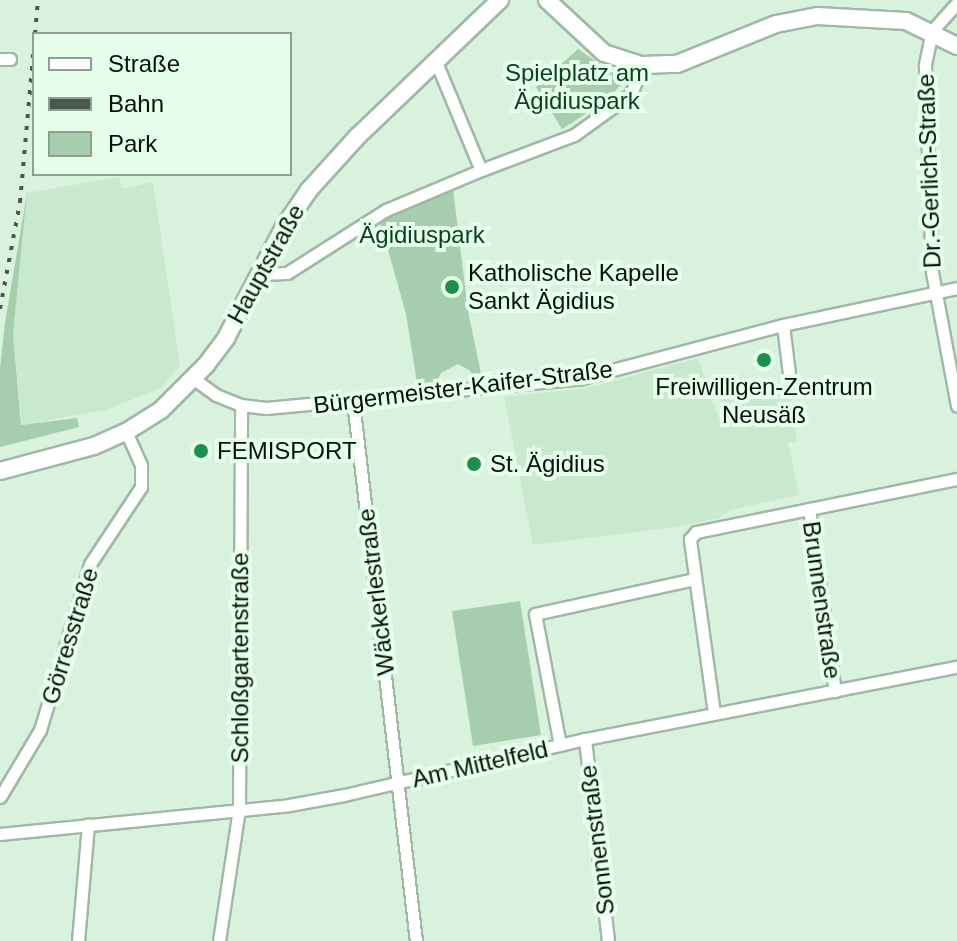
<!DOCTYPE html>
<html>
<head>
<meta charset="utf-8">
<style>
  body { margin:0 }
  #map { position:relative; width:957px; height:941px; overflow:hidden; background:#d9f2dd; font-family:Arial,sans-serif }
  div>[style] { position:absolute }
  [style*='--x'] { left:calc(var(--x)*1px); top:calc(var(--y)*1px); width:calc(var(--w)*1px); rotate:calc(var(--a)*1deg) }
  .built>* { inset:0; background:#c9e9cf }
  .green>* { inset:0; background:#a6cdae }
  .roads { filter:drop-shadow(2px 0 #a0b8a5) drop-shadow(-2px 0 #a0b8a5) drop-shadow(0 2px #a0b8a5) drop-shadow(0 -2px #a0b8a5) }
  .street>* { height:11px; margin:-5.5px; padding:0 5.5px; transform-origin:5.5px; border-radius:5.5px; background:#fff }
  .secondary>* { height:16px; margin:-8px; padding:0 8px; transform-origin:8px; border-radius:8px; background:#fff }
  .rail>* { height:4px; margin-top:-2px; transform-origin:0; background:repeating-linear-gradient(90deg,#4a574c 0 4px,transparent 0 12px) }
  .dots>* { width:22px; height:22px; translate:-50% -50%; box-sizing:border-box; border:4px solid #e6ffeb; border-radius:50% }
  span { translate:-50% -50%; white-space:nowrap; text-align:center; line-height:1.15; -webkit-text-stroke:8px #e6ffeb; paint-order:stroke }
  .park-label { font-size:24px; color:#0c4220 }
  .street-label { font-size:24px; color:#09110b }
  .poi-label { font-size:24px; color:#09110b }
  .left { translate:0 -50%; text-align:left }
  .legend { position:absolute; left:32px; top:32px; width:260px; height:144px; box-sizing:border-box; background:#e6ffeb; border:2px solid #8ea091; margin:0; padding:10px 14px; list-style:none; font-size:24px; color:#09110b }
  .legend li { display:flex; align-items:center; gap:16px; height:40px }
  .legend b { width:40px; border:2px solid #8ea091 }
</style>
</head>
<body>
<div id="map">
  <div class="built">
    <i style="clip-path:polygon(119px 177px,122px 189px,153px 182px,180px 366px,161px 388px,106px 410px,22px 425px,13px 334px,27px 193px)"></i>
    <i style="clip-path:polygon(698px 358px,720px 421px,722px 391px,768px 382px,790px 391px,797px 441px,788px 442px,799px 495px,730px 510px,719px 518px,676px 527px,533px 545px,504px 397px,587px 388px)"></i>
  </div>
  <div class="green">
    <i style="clip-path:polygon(578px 49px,625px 81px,604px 102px,562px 129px,536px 87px)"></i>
    <i style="clip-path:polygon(452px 181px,468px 311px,484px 388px,469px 370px,458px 364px,441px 373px,432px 393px,419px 395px,406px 314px,378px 214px)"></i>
    <i style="clip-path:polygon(27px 193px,13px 334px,21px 425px,77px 418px,79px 427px,0 447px,0 369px,5px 323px)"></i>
    <i style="clip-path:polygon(520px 601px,541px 735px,473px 746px,452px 611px)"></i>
  </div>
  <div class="roads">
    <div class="street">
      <i style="--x:957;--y:3;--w:38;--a:132"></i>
      <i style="--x:932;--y:31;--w:35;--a:102"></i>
      <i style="--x:925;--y:65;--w:207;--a:88.1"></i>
      <i style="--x:932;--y:272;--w:136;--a:79.4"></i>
      <i style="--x:0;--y:59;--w:10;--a:0"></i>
      <i style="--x:436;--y:62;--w:117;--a:67.4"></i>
      <i style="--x:481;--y:170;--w:99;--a:-20.6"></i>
      <i style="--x:574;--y:135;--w:70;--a:-35.7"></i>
      <i style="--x:631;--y:94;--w:31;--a:-69"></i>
      <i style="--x:259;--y:274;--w:28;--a:-2"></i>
      <i style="--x:287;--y:273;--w:117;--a:-32.5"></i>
      <i style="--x:386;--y:210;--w:103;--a:-22.8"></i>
      <i style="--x:783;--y:325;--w:49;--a:83"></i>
      <i style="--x:194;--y:379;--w:27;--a:36"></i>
      <i style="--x:216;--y:395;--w:27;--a:22"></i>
      <i style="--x:241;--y:405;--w:25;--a:7"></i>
      <i style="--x:266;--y:408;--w:317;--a:-5.4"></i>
      <i style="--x:582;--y:378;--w:208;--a:-14.8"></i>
      <i style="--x:783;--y:325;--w:178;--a:-12"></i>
      <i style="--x:353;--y:401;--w:544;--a:83.35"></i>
      <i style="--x:809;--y:509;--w:184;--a:81.9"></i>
      <i style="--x:714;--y:713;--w:176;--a:-97.9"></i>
      <i style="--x:690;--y:539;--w:9;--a:-49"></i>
      <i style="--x:696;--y:532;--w:266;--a:-11.5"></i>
      <i style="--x:585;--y:739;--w:203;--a:83.5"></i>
      <i style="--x:560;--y:745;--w:133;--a:-100.8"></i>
      <i style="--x:535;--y:614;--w:163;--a:-12.4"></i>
      <i style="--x:0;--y:797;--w:78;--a:-59.2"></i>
      <i style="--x:40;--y:730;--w:173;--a:-73.2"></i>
      <i style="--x:90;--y:564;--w:92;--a:-56.5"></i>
      <i style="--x:141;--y:487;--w:22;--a:-90"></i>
      <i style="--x:141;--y:465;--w:36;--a:-114"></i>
      <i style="--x:0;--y:834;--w:290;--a:-5.7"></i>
      <i style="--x:289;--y:805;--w:56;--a:-10.3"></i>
      <i style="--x:344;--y:795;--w:247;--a:-13.1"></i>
      <i style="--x:585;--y:739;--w:379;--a:-11"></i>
      <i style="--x:78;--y:941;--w:117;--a:-85.1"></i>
      <i style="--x:219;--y:941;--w:134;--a:-81.4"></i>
      <i style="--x:239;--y:809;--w:404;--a:-89.7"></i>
    </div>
    <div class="secondary">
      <i style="--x:547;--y:0;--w:78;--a:42.9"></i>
      <i style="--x:604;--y:53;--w:40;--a:18"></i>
      <i style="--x:642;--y:65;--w:35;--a:-2"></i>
      <i style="--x:677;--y:64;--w:107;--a:-22"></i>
      <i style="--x:776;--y:24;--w:42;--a:-11"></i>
      <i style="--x:817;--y:16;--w:89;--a:3.2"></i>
      <i style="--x:906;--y:21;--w:57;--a:26.1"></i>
      <i style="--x:0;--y:471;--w:97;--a:-14.9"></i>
      <i style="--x:94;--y:446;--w:35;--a:-24"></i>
      <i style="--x:126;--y:432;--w:41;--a:-32.2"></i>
      <i style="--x:161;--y:410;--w:64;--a:-45"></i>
      <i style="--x:206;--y:365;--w:34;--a:-53"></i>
      <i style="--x:226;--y:338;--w:125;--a:-62.4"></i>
      <i style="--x:284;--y:227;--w:45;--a:-56"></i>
      <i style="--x:309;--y:190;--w:72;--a:-47.8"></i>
      <i style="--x:357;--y:137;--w:198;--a:-43.8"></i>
    </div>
  </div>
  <div class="rail">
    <i style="--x:35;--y:34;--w:34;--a:-85"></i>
    <i style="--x:0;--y:309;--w:109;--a:-79.4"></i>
    <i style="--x:20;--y:202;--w:157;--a:-84.9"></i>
  </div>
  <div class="dots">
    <i style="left:452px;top:287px;background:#1c904a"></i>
    <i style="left:764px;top:360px;background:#1c904a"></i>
    <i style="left:201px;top:451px;background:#1c904a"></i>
    <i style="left:474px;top:464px;background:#1c904a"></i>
  </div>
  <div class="park-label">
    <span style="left:577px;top:87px">Spielplatz am<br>Ägidiuspark</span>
    <span style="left:422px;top:235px">Ägidiuspark</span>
  </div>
  <div class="street-label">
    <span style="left:929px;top:171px;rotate:-92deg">Dr.-Gerlich-Straße</span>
    <span style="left:266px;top:264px;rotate:-61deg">Hauptstraße</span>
    <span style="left:463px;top:387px;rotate:-7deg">Bürgermeister-Kaifer-Straße</span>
    <span style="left:376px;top:592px;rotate:-97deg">Wäckerlestraße</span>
    <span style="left:822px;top:600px;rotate:82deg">Brunnenstraße</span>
    <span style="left:70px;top:636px;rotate:-73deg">Görresstraße</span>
    <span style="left:240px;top:658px;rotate:-90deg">Schloßgartenstraße</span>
    <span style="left:480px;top:764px;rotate:-13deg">Am Mittelfeld</span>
    <span style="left:597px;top:840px;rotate:-97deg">Sonnenstraße</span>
  </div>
  <div class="poi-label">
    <span class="left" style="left:468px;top:287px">Katholische Kapelle<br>Sankt Ägidius</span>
    <span style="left:764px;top:401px">Freiwilligen-Zentrum<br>Neusäß</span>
    <span class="left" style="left:217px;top:451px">FEMISPORT</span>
    <span class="left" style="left:490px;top:464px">St. Ägidius</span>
  </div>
  <ul class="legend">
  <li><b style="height:10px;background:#fff"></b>Straße</li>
  <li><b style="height:10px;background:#4a574c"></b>Bahn</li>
  <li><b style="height:22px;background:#a6cdae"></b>Park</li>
  </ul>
</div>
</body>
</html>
